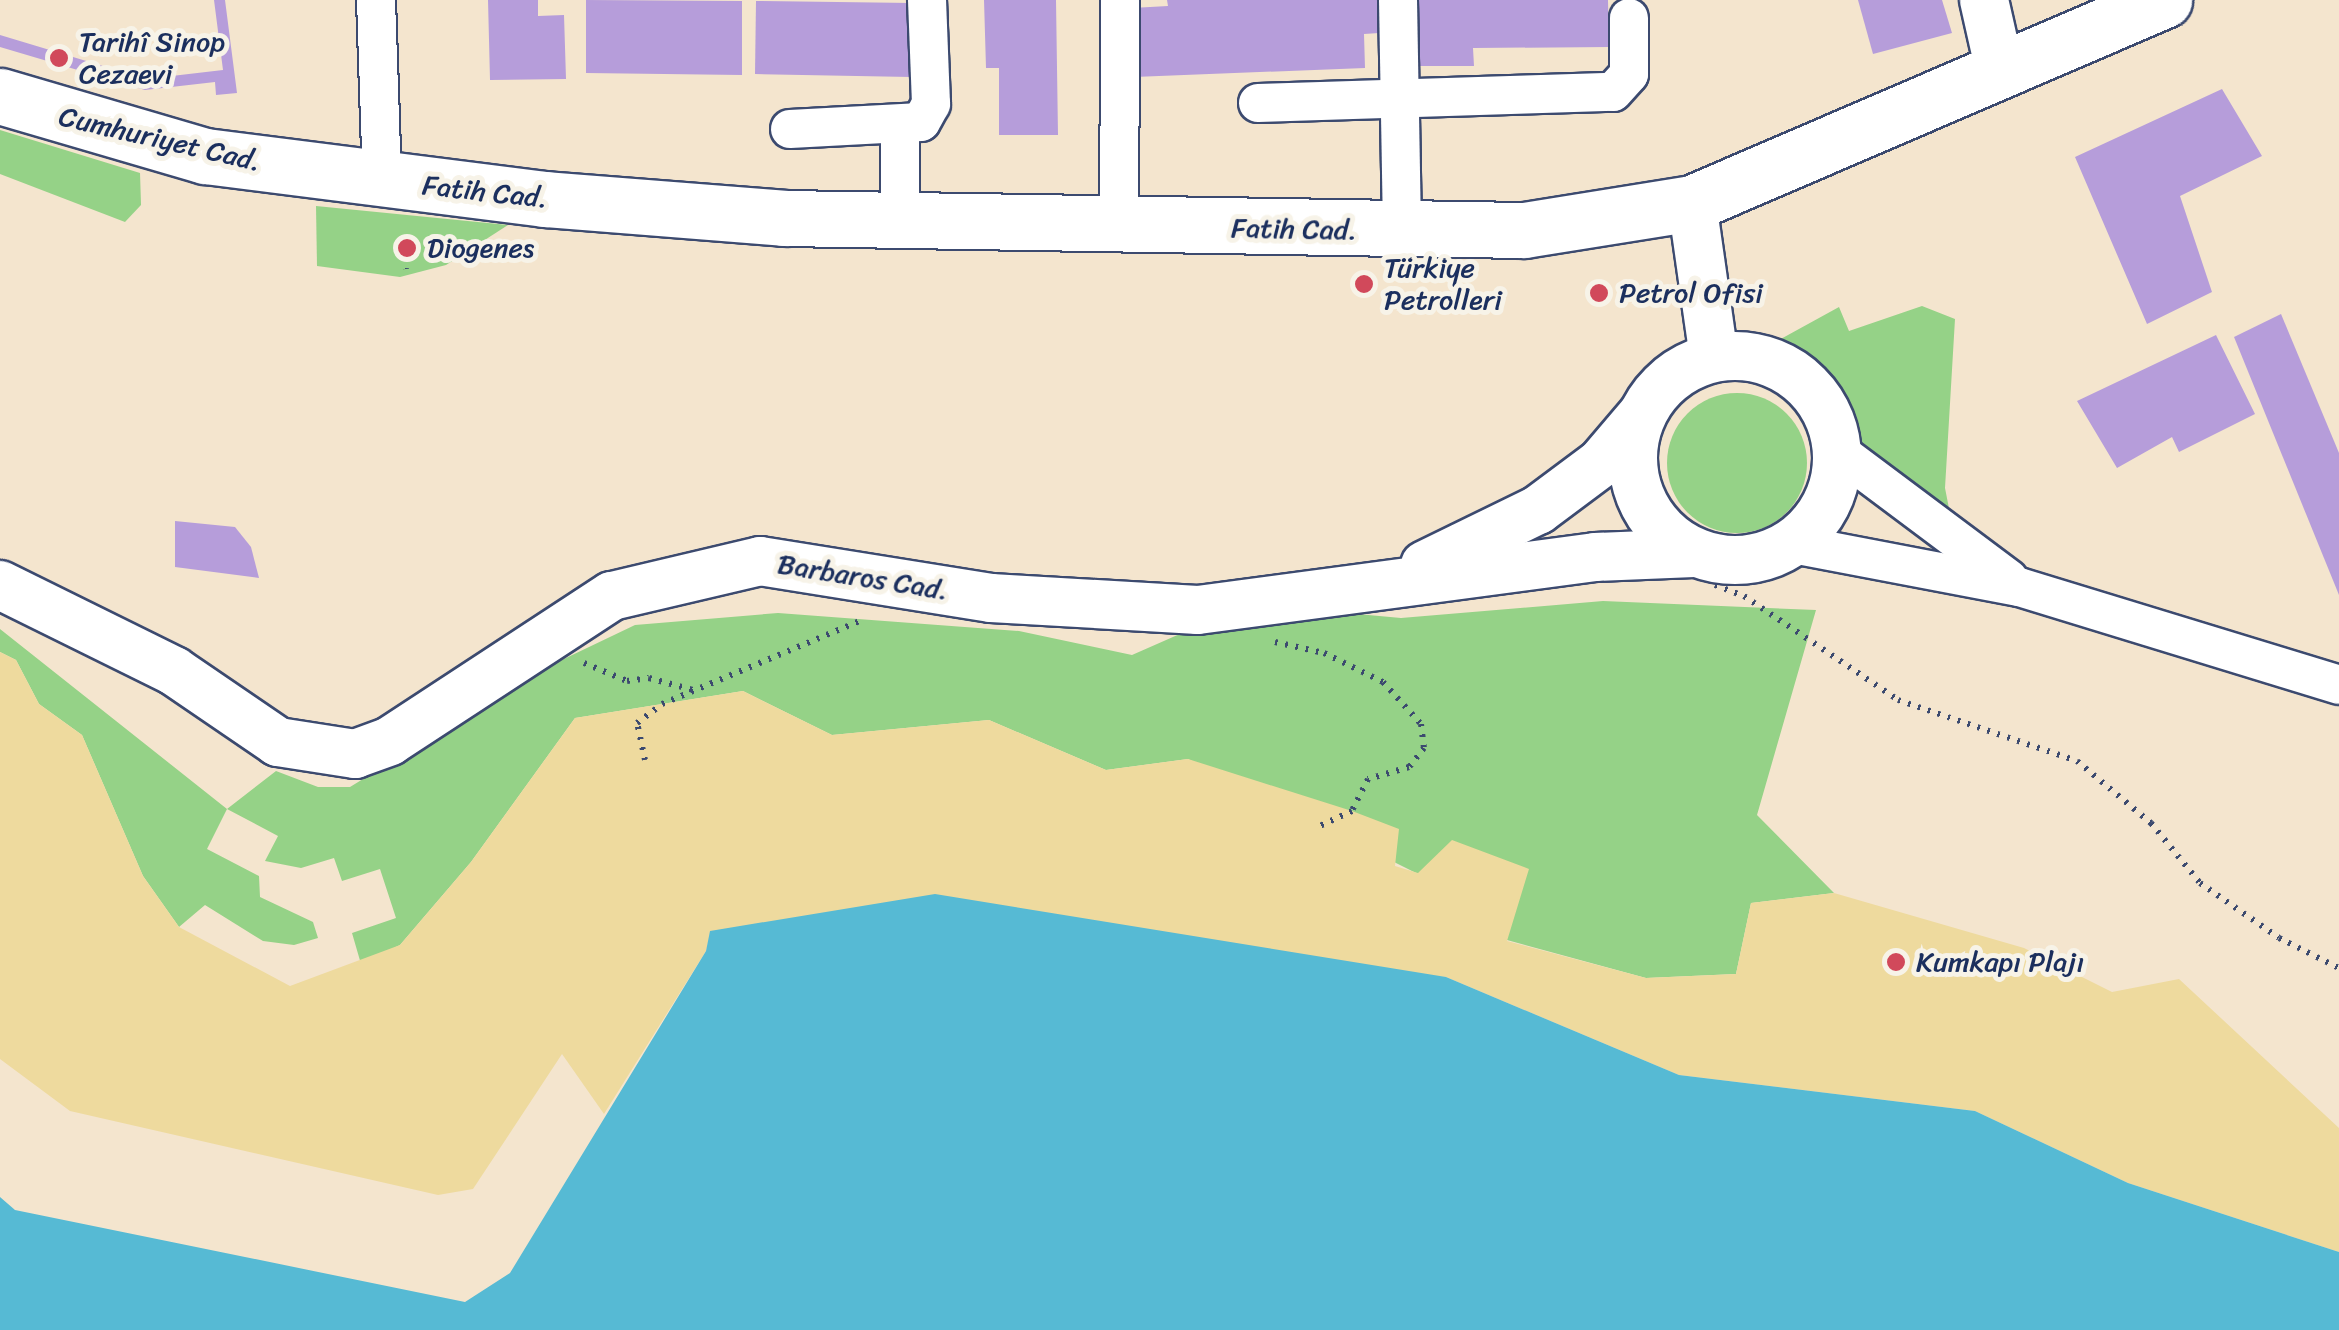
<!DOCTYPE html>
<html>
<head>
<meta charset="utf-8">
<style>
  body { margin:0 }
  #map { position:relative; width:2339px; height:1330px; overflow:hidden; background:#f4e5ce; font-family:Sriracha,sans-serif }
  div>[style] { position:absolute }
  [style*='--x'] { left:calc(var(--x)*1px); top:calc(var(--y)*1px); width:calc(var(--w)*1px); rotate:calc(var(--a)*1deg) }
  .green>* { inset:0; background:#95d287 }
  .round { border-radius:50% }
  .sand>* { inset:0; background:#eeda9e }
  .water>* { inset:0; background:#56bad4 }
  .building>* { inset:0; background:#b69dda }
  .path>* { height:6px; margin-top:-3px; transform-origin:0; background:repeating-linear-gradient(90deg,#3c4a6f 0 2.5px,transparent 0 10.5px) }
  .roads { filter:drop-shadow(2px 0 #3c4a6f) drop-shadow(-2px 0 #3c4a6f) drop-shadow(0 2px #3c4a6f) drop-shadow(0 -2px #3c4a6f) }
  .minor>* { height:38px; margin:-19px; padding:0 19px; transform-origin:19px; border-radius:19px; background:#fff }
  .major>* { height:48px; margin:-24px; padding:0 24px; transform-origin:24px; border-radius:24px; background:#fff }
  .major>.ring { margin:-24px; padding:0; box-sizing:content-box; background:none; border:48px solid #fff; border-radius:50% }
  .highway>* { height:55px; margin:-27.5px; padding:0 27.5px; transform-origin:27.5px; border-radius:27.5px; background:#fff }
  .dots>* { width:28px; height:28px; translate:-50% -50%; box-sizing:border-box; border:5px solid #f7f3e8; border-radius:50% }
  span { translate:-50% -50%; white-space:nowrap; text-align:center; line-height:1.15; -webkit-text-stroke:10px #f7f3e8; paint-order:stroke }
  .poi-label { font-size:28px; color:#1b2f5e }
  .left { translate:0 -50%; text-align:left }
  .street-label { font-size:28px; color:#1b2f5e }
</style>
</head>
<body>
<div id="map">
  <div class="green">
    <i style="clip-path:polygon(0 130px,140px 173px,141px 205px,125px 222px,0 174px)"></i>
    <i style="clip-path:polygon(316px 206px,508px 225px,446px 265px,400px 277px,317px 266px)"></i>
    <i style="clip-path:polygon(1922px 306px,1955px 319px,1945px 488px,1955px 539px,1839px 452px,1831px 418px,1812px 388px,1783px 367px,1750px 356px,1839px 307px,1849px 331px)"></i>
    <i class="round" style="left:1667px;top:393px;width:140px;height:140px"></i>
    <i style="clip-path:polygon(1603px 601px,1816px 610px,1757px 815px,1834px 893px,1751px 903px,1736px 974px,1646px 978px,1507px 940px,1418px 874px,1188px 759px,1106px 770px,989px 720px,832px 735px,743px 691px,575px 718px,471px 862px,400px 945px,361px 964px,352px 933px,396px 918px,380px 869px,342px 881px,334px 858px,301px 868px,265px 861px,278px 836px,227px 809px,207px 849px,259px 876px,260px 897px,313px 922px,318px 938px,294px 945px,263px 941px,205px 905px,179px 927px,143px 876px,82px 735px,39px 704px,16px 660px,0 652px,0 629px,227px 809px,276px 771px,318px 787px,350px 787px,543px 669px,635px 625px,778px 613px,1019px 631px,1132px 655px,1248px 604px,1401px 618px)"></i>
  </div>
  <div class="sand">
    <i style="clip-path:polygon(0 652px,16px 660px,39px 704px,82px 735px,143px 876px,179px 927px,290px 986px,400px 945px,471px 862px,575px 718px,743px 691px,832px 735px,989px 720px,1106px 770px,1188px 759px,1352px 811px,1399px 829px,1395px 866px,1418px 873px,1452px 840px,1529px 869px,1507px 941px,1646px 978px,1736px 974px,1751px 903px,1834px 893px,2024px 948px,2112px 992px,2179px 979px,2339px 1128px,2339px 1252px,2128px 1183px,1975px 1111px,1679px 1075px,1446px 977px,711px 931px,706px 951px,604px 1114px,562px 1054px,473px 1189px,438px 1195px,70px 1111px,0 1059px)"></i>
  </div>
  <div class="water">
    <i style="clip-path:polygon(935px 894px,1446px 977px,1679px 1075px,1975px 1111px,2128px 1183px,2339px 1252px,2339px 1330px,0 1330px,0 1197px,15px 1210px,465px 1302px,510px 1273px,706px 951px,710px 931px)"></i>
  </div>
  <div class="building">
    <i style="clip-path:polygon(214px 0,225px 0,237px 93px,216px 95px,215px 82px,145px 90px,0 47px,0 35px,146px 79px,223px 70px)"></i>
    <i style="clip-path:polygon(488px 0,538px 0,538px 16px,564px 15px,566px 79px,490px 80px)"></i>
    <i style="clip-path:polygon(586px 0,742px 1px,742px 75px,586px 73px)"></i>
    <i style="clip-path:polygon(984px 0,1056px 0,1058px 135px,999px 135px,999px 68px,986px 68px)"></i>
    <i style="clip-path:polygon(1167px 0,1378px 0,1379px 33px,1364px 34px,1365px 68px,1134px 77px,1132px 8px,1168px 6px)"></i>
    <i style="clip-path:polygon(1415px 0,1608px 0,1609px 47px,1473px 48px,1474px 66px,1416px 66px)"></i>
    <i style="clip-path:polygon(1858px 0,1942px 0,1952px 33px,1873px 54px)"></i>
    <i style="clip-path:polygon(756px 1px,912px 3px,911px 77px,755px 74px)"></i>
    <i style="clip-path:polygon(2222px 89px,2262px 156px,2180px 196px,2212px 292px,2147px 324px,2075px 157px)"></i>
    <i style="clip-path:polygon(2281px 314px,2339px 453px,2339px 595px,2234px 337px)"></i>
    <i style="clip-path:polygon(2216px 335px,2255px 414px,2179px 452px,2172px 437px,2117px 468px,2077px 401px)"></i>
    <i style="clip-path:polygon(175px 521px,235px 527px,251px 547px,259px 578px,175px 567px)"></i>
  </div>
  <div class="path">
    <i style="--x:405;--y:258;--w:11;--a:85"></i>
    <i style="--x:1715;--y:585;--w:31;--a:21"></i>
    <i style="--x:1744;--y:596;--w:186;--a:34"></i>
    <i style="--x:1898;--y:700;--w:189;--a:18.8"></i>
    <i style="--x:2077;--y:761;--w:97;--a:40"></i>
    <i style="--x:2151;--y:823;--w:77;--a:50.8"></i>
    <i style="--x:2200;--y:883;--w:96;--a:34.8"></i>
    <i style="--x:2279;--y:938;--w:67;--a:26.6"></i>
    <i style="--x:1275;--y:642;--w:50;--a:12.7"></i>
    <i style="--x:1324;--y:653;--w:66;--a:26.2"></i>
    <i style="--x:1383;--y:682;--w:57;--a:47.9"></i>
    <i style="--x:1421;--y:724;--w:24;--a:83"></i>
    <i style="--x:1424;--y:748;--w:24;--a:128"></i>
    <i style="--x:1409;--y:767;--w:43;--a:163.7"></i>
    <i style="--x:1368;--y:779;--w:36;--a:117"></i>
    <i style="--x:1352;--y:811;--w:38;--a:155"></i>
    <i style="--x:584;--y:663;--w:47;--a:22.7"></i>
    <i style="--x:627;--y:681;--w:22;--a:-8"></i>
    <i style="--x:649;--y:678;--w:50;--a:15.2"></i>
    <i style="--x:645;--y:760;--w:38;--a:-102"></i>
    <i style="--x:637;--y:723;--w:31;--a:-37"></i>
    <i style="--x:662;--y:704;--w:217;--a:-22.8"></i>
  </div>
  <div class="roads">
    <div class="minor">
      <i style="--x:376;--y:0;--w:180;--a:88.1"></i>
      <i style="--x:1398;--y:0;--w:231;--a:89"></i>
      <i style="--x:1258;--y:103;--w:355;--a:-1.8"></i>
      <i style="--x:1613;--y:92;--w:24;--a:-48"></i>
      <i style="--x:1629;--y:74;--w:56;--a:-90"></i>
      <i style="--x:900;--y:127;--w:93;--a:90"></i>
      <i style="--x:790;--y:129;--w:131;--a:-3.1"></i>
      <i style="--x:921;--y:122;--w:21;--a:-61"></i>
      <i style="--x:931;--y:104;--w:104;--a:-92.2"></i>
      <i style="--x:1119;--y:225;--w:225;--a:-89.7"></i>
      <i style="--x:1839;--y:452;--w:212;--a:36.8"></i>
      <i style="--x:1793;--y:544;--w:230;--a:10.8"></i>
      <i style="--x:2019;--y:587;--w:335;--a:17"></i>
    </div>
    <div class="major">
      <i style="--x:1984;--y:0;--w:73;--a:77.3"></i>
      <i style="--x:1692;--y:203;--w:156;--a:81.9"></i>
      <i class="ring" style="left:1633px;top:356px;width:156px;height:156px"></i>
      <i style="--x:1425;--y:565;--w:126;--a:-26"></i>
      <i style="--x:1538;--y:510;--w:79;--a:-36.7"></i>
      <i style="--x:1601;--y:463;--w:62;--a:-49.6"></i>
      <i style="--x:0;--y:585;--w:194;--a:26.3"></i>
      <i style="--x:174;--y:671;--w:126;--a:34.3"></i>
      <i style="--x:278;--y:742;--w:78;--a:8.9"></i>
      <i style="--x:355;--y:754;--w:37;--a:-20"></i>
      <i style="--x:390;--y:741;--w:265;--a:-33.2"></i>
      <i style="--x:612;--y:596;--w:152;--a:-13.3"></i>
      <i style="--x:760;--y:561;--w:234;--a:9.1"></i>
      <i style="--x:991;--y:598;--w:207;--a:3.3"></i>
      <i style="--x:1198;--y:610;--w:401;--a:-7.6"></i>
      <i style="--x:1595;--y:557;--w:99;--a:-2.3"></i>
    </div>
    <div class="highway">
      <i style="--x:0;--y:96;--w:214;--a:16.3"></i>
      <i style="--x:205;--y:156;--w:343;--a:7.2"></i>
      <i style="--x:545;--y:199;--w:240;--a:4.5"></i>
      <i style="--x:784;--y:218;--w:740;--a:0.93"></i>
      <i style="--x:1524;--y:230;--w:170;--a:-9.1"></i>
      <i style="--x:1692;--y:203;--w:514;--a:-23.27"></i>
    </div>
  </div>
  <div class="dots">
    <i style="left:59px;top:58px;background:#d1495b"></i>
    <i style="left:407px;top:248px;background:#d1495b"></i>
    <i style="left:1364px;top:284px;background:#d1495b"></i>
    <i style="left:1599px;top:293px;background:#d1495b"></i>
    <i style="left:1896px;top:962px;background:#d1495b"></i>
  </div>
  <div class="poi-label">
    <span class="left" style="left:79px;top:58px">Tarihî Sinop<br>Cezaevi</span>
    <span class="left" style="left:427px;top:248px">Diogenes</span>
    <span class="left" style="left:1384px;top:284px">Türkiye<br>Petrolleri</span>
    <span class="left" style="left:1619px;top:293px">Petrol Ofisi</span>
    <span class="left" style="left:1916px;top:962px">Kumkapı Plajı</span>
  </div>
  <div class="street-label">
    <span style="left:160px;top:139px;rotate:13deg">Cumhuriyet Cad.</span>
    <span style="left:485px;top:192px;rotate:6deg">Fatih Cad.</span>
    <span style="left:1294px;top:229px;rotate:1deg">Fatih Cad.</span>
    <span style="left:863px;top:577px;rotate:9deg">Barbaros Cad.</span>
  </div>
</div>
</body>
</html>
